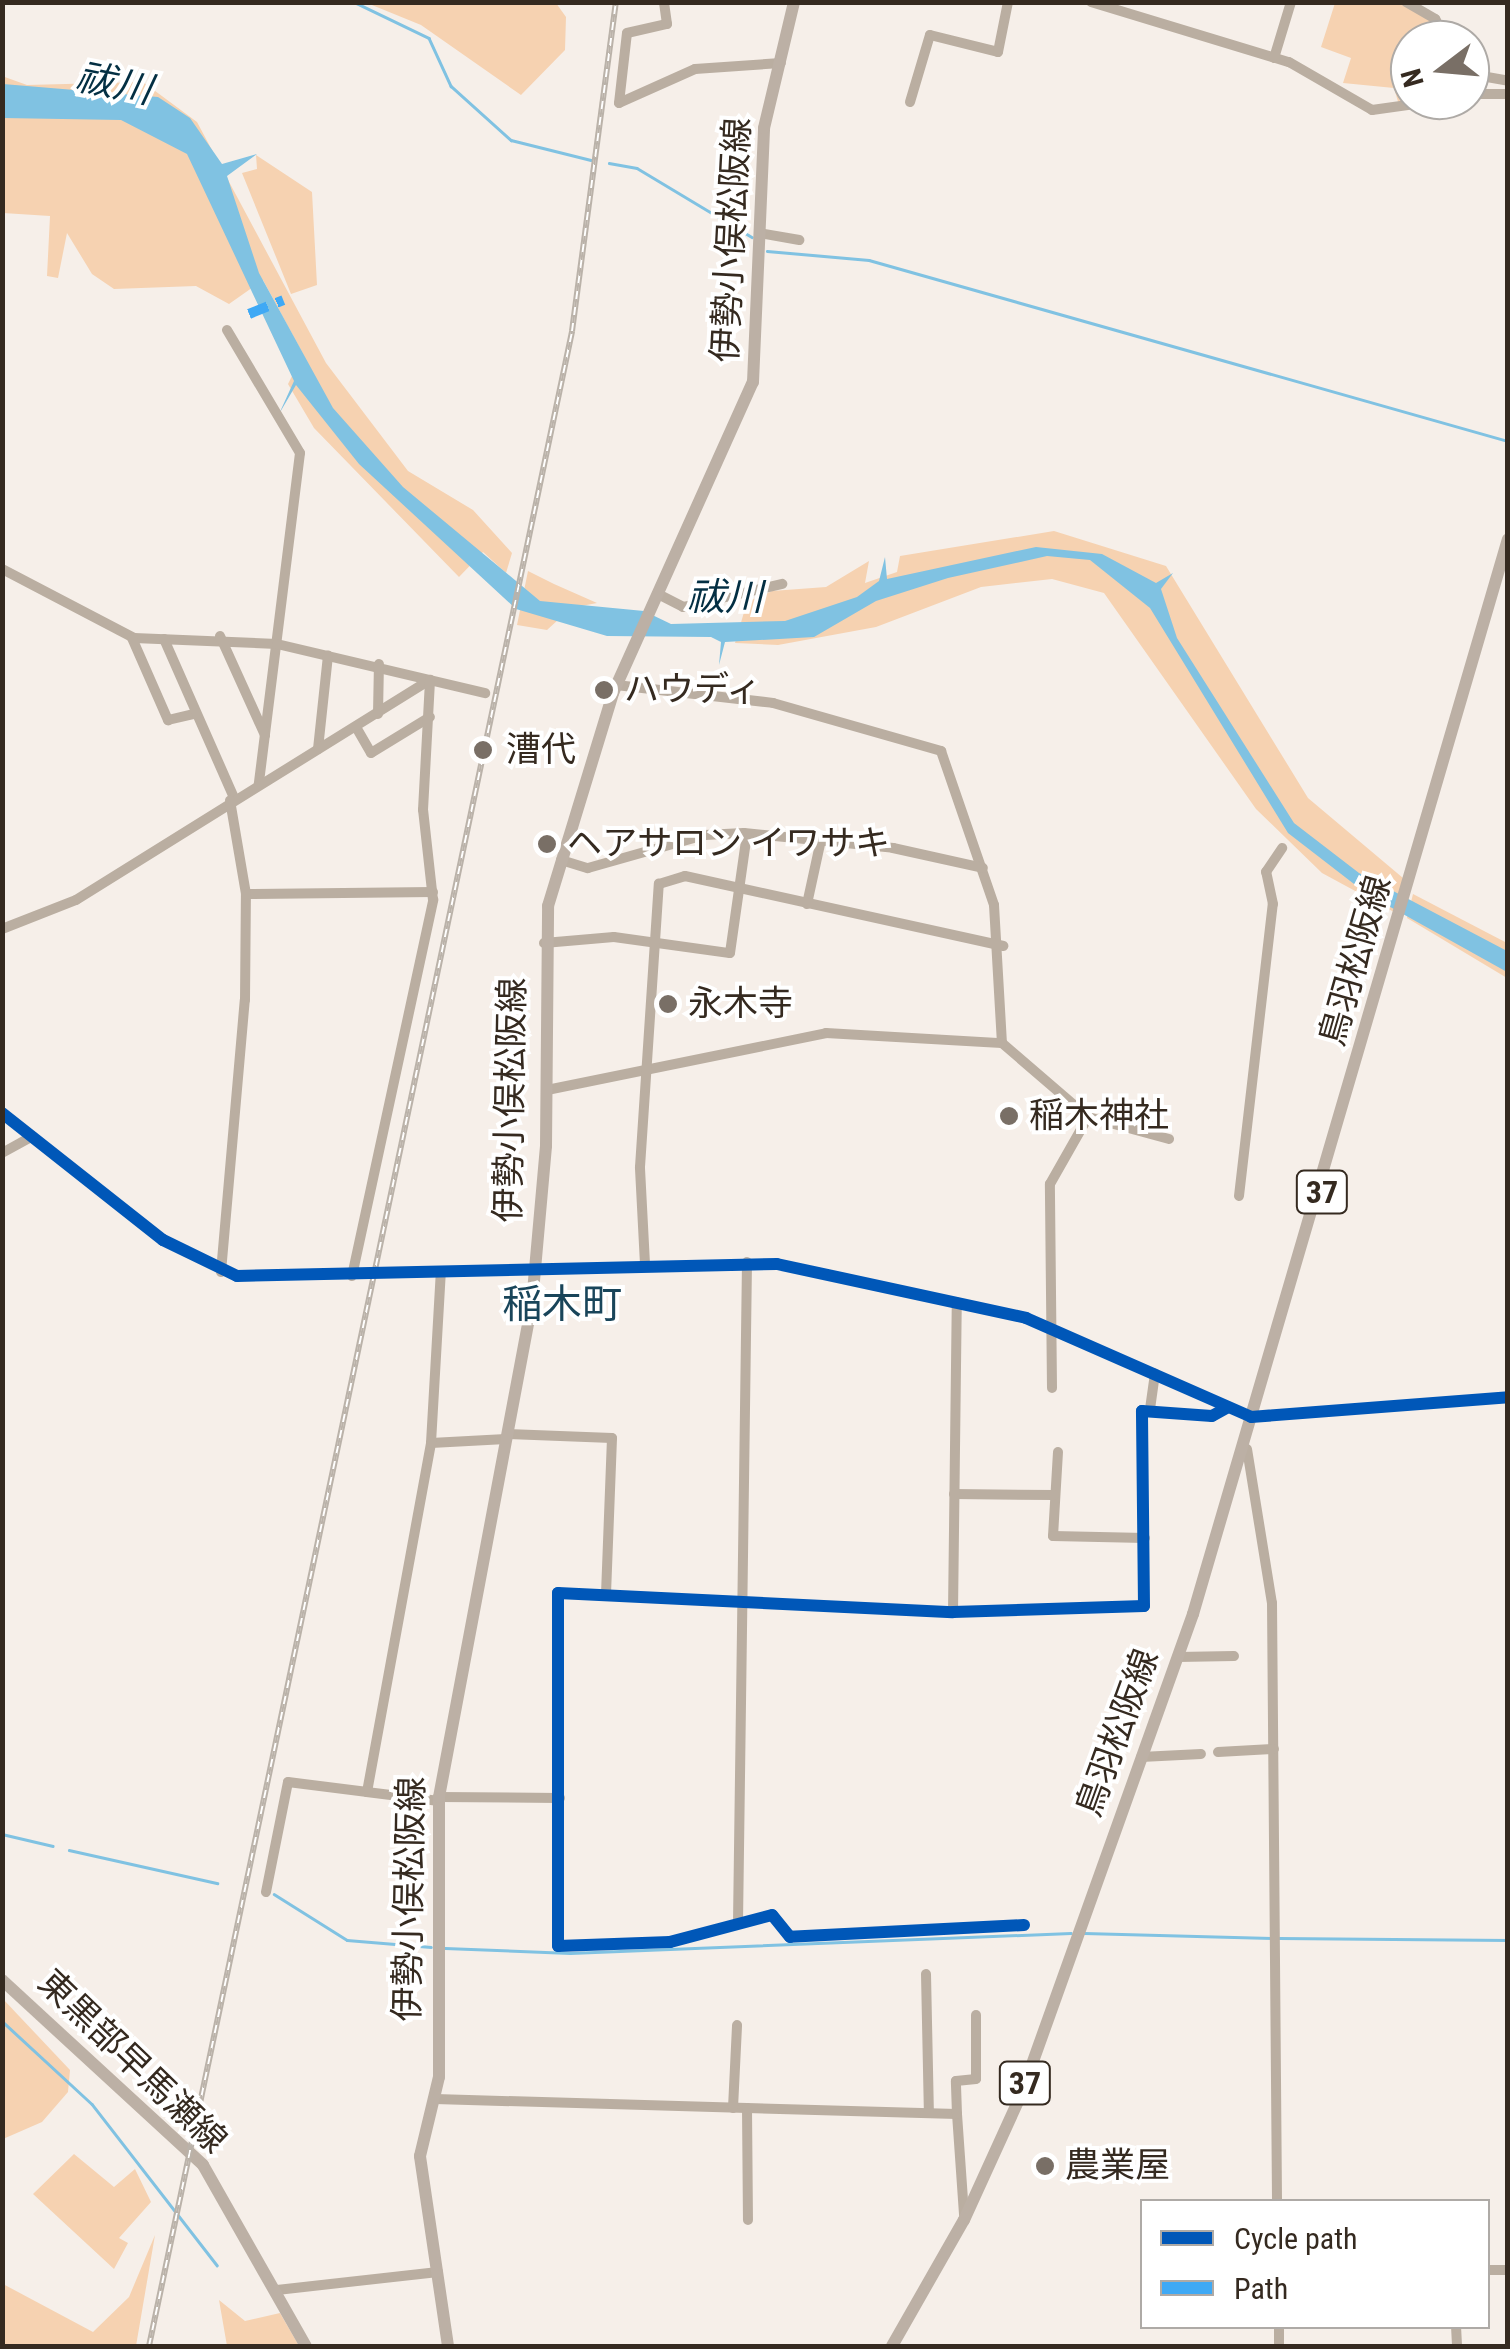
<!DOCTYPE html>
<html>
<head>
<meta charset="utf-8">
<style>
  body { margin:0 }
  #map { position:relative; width:1510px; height:2349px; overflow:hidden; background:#f6efe9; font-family:"Roboto Condensed","Noto Sans JP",sans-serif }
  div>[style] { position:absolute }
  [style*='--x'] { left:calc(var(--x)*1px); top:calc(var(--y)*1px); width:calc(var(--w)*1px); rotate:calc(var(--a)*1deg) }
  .green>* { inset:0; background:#f6d2b1 }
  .water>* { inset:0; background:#80c2e2 }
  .stream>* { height:2.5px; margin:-1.25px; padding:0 1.25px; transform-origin:1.25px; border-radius:1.25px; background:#80c2e2 }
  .minor>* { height:10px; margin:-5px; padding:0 5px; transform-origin:5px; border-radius:5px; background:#baaea1 }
  .major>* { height:12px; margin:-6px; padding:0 6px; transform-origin:6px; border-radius:6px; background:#bcb0a5 }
  .rail>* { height:6px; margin-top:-3px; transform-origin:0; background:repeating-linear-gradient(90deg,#fff 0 8px,#bab2a9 0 16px); box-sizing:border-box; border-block:2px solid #bab2a9 }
  .quiet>* { height:10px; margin-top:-5px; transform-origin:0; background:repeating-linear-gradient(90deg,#3fa9f5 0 20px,transparent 0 30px) }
  .cycleway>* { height:12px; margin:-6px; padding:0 6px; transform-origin:6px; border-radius:6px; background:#0057b8 }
  .dots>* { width:28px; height:28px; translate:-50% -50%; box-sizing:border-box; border:5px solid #fff; border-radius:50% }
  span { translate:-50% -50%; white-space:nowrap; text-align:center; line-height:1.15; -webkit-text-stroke:8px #fff; paint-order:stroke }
  .shield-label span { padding:2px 8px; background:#fff; border:2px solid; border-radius:8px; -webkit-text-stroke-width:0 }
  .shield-label { font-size:32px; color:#352a20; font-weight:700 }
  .street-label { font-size:35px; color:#352a20 }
  .poi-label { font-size:35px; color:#352a20 }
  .left { translate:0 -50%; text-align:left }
  .water-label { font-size:38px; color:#032f43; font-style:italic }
  .quarter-label { font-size:40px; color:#19455a }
  .frame { position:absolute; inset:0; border:5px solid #352a20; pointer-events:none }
  .legend { position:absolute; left:1140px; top:2199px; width:350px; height:130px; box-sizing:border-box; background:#fff; border:2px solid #aeaaa6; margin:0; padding:12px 18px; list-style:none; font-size:30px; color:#352a20 }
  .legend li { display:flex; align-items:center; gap:20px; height:50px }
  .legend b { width:50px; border:2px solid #aeaaa6 }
  .north { position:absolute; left:1390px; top:20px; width:100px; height:100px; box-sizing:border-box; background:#fff; border:2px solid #aeaaa6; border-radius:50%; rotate:254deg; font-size:28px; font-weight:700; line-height:40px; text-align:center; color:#352a20 }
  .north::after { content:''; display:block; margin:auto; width:35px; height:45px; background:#796f66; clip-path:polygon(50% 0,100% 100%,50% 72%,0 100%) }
</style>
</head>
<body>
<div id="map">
  <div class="green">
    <i style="clip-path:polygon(367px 3px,556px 3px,566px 17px,565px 50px,521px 95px,421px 25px)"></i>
    <i style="clip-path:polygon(1335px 3px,1400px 3px,1432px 20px,1443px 40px,1410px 40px,1410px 100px,1399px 105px,1394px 88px,1343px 83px,1351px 58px,1321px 47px)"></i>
    <i style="clip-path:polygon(2px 76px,27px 85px,143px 82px,197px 122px,326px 363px,408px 471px,473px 510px,512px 553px,506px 573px,483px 552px,459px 577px,314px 428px,288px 384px,303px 354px,263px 280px,229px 304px,196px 286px,114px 289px,92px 274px,67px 233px,58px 278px,47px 276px,50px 216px,3px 213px)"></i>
    <i style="clip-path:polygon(256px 155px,312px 192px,317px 285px,291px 294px,242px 173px,257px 169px)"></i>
    <i style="clip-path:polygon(1054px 531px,1166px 566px,1308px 798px,1403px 878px,1394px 912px,1322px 873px,1256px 809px,1104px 593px,1052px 579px,981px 587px,876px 627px,778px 645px,735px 643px,747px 602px,772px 591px,826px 587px,869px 561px,865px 583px,897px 572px,900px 556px)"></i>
    <i style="clip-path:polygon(528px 571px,554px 584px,597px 603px,571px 608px,547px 630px,517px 625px)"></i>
    <i style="clip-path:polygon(1413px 894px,1507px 943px,1507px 978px,1407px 918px)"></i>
    <i style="clip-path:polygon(3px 1999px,70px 2070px,68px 2092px,42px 2122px,3px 2139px)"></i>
    <i style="clip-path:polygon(74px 2154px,114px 2187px,135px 2169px,151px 2202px,119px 2238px,128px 2243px,114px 2269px,33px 2194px)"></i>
    <i style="clip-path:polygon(155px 2235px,136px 2346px,3px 2346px,3px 2284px,93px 2332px,129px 2297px)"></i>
    <i style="clip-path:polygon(219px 2300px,245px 2321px,280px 2313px,299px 2346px,227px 2346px)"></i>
  </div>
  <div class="water">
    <i style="clip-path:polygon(3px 84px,158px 97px,190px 118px,222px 164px,257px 154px,227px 176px,259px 273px,333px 408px,403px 487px,540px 601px,644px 611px,671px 624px,785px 621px,857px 597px,879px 581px,885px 557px,887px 579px,1036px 547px,1102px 554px,1156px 583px,1173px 573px,1161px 589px,1177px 638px,1294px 823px,1359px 873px,1507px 951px,1507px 972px,1367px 894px,1288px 833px,1150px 608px,1090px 560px,1047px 556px,948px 578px,876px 601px,814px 637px,725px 642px,719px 665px,721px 642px,711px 637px,607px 636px,516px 609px,359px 464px,296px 385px,279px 414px,294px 381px,187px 154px,121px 120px,3px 118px)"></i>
  </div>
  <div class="stream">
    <i style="--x:354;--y:2;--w:83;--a:25.6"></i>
    <i style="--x:429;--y:38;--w:53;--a:65.4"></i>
    <i style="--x:451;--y:86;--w:81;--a:42"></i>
    <i style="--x:511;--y:140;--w:82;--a:14"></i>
    <i style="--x:609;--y:163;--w:28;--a:10"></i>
    <i style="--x:637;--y:168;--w:134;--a:31"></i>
    <i style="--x:767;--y:251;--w:102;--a:5"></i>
    <i style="--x:869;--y:260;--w:664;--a:15.82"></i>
    <i style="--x:2;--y:1834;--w:52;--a:13.2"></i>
    <i style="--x:69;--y:1850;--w:152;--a:12.6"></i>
    <i style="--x:274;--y:1894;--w:86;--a:32.2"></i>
    <i style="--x:347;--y:1940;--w:84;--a:4.8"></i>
    <i style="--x:1084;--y:1933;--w:187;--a:1.5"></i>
    <i style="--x:1279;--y:1938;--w:229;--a:0.5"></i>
    <i style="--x:445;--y:1948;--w:125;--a:2.3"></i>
    <i style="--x:570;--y:1953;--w:501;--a:-2.29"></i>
    <i style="--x:2;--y:2021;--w:122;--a:42.7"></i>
    <i style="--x:92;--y:2104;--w:204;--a:52.2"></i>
  </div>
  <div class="minor">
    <i style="--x:1091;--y:2;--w:207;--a:16.9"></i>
    <i style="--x:1289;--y:62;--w:96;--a:30"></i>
    <i style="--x:1372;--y:110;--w:72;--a:-8"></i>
    <i style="--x:1406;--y:2;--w:34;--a:30"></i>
    <i style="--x:1435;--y:19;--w:24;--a:60"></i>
    <i style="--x:1274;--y:58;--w:59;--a:-73.1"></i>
    <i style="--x:1470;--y:74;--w:39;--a:10"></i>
    <i style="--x:1470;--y:94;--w:38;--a:0"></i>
    <i style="--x:910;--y:102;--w:70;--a:-73.4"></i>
    <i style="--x:930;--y:35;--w:70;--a:14"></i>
    <i style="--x:998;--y:52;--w:51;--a:-78.7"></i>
    <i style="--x:619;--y:103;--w:83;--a:-24.1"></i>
    <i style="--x:695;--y:69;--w:86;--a:-4"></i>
    <i style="--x:619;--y:103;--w:70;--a:-83.5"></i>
    <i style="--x:627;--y:33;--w:41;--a:-12.7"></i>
    <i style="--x:667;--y:24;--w:22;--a:-98"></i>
    <i style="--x:759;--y:233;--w:41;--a:9.9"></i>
    <i style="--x:227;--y:330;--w:143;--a:59.3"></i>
    <i style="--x:300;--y:453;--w:334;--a:97.1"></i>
    <i style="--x:2;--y:569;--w:149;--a:27.6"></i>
    <i style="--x:134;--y:638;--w:143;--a:2.4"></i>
    <i style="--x:277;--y:644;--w:214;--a:13.3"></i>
    <i style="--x:658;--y:594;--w:28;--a:27"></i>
    <i style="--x:683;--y:607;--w:102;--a:-13.1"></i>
    <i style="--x:220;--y:636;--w:109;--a:65.6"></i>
    <i style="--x:132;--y:638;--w:90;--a:66.3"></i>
    <i style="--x:168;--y:720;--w:28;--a:-13"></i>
    <i style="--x:164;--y:639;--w:174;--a:66.2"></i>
    <i style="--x:616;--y:685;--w:158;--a:6.5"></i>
    <i style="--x:773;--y:703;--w:175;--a:15.9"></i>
    <i style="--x:941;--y:751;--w:163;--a:71"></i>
    <i style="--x:994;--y:905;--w:138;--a:86.7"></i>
    <i style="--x:1002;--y:1043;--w:113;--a:40.7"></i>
    <i style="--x:1088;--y:1117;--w:84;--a:15.2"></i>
    <i style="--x:378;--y:714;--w:50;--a:-88.9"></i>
    <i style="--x:356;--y:727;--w:30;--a:60"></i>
    <i style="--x:371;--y:753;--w:69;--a:-31.4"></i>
    <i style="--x:318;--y:749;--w:94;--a:-83.9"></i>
    <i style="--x:561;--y:860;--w:28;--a:17"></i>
    <i style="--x:588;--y:868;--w:122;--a:-15.8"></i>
    <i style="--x:705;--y:835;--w:39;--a:-3"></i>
    <i style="--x:744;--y:833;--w:150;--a:5.7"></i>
    <i style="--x:893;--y:848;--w:92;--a:12.5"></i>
    <i style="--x:246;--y:894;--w:187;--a:-0.6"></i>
    <i style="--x:807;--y:904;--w:66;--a:-77.7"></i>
    <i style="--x:2;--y:929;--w:79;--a:-21.4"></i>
    <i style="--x:76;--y:900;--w:417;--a:-31.9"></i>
    <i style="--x:544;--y:943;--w:70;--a:-4.9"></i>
    <i style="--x:614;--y:937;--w:117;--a:7.9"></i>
    <i style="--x:730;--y:953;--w:120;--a:-81.9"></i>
    <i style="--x:547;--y:1090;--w:285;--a:-11.5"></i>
    <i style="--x:826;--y:1033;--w:176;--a:3.3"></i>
    <i style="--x:2;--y:1113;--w:205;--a:38.3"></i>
    <i style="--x:163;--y:1240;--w:82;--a:25.9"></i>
    <i style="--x:237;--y:1276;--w:540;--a:-1.27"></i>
    <i style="--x:777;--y:1264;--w:255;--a:12.2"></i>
    <i style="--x:1026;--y:1318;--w:246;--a:23.7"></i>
    <i style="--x:1251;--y:1417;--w:258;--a:-4.4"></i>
    <i style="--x:2;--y:1153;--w:35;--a:-29"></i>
    <i style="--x:1239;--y:1196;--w:294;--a:-83.4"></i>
    <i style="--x:1273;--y:904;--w:33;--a:-102"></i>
    <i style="--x:1266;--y:872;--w:29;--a:-56"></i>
    <i style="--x:645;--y:1264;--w:97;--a:-93"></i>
    <i style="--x:640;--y:1167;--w:284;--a:-86.2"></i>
    <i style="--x:659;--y:884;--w:27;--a:-17"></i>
    <i style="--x:685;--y:876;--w:326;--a:12.4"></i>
    <i style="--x:221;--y:1272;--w:273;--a:-85"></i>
    <i style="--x:245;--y:1000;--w:106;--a:-89.5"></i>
    <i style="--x:246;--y:894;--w:95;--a:-99.7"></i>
    <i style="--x:352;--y:1276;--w:385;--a:-77.8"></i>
    <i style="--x:433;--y:900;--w:91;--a:-96.3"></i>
    <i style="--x:423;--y:810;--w:130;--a:-86.9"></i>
    <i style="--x:1052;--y:1388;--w:204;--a:-90.6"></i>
    <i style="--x:1050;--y:1184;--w:77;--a:-60.4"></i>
    <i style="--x:1150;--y:1409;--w:36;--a:-82"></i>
    <i style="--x:507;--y:1434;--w:105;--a:2.2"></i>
    <i style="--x:612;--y:1438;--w:158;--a:92.2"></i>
    <i style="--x:431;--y:1443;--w:75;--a:-3.1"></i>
    <i style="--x:1247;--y:1449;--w:156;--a:80.8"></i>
    <i style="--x:1272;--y:1603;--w:599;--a:89.52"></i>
    <i style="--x:1058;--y:1452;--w:84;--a:93.4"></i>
    <i style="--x:1053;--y:1536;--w:92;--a:1.2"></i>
    <i style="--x:954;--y:1494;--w:100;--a:0.6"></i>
    <i style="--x:953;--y:1612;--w:310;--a:-89.3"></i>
    <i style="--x:1178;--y:1657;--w:56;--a:-1"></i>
    <i style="--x:1218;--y:1752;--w:56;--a:-3.1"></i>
    <i style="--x:1141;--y:1757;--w:60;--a:-2.9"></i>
    <i style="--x:439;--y:1797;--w:121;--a:0.5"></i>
    <i style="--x:439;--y:1801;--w:73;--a:-172.9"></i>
    <i style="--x:367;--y:1792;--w:355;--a:-79.6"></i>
    <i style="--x:431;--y:1443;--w:172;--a:-86.7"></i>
    <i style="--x:266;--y:1892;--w:112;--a:-78.7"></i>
    <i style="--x:288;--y:1782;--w:80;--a:7.2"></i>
    <i style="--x:738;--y:1923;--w:661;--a:-89.22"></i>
    <i style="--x:1024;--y:1925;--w:234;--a:177.1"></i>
    <i style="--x:790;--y:1937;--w:28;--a:-129"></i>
    <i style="--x:772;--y:1915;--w:106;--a:165.2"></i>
    <i style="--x:670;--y:1942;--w:112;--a:178"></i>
    <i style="--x:558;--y:1946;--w:353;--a:-90"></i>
    <i style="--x:558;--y:1593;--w:395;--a:2.8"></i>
    <i style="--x:953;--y:1612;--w:191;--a:-1.8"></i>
    <i style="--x:1144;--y:1606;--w:195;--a:-90.6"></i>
    <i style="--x:1142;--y:1411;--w:70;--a:4.1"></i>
    <i style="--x:1212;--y:1416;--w:18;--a:-29"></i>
    <i style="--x:926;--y:1974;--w:139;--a:88.8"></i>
    <i style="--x:435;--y:2099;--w:522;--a:1.65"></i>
    <i style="--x:957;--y:2114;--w:101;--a:86"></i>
    <i style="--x:733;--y:2108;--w:83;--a:-87.2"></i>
    <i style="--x:747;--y:2108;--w:112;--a:89.5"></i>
    <i style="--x:957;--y:2114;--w:33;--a:-92"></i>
    <i style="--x:956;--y:2081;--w:20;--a:-6"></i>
    <i style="--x:976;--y:2079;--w:64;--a:-90"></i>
    <i style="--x:1488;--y:2270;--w:20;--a:0"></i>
    <i style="--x:277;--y:2290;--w:162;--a:-6.4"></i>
    <i style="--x:1279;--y:2326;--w:20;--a:90"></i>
    <i style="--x:1456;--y:2326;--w:20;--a:87"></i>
  </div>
  <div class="major">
    <i style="--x:2;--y:1980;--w:273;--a:42.6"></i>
    <i style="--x:203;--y:2165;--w:208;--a:60.4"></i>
    <i style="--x:448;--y:2346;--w:192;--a:-98.4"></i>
    <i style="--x:420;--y:2156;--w:81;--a:-76.5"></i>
    <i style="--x:439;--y:2077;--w:280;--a:-90"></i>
    <i style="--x:439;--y:1797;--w:503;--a:-79.34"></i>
    <i style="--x:532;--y:1303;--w:158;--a:-84.9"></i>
    <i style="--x:546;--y:1146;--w:240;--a:-89.5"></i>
    <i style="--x:548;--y:906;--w:223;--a:-73"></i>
    <i style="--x:613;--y:693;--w:341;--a:-65.8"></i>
    <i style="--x:753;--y:382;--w:254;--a:-87.5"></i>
    <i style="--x:764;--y:128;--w:130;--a:-76.6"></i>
    <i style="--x:892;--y:2346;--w:145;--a:-60.3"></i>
    <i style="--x:964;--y:2220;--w:137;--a:-65.5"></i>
    <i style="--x:1021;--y:2095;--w:511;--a:-70.32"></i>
    <i style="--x:1193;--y:1614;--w:1120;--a:-73.67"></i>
  </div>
  <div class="rail">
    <i style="--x:149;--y:2346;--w:2059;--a:-78.14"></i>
    <i style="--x:572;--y:331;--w:332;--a:-82.4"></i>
  </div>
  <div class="quiet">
    <i style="--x:249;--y:314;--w:37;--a:-22"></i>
  </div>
  <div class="cycleway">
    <i style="--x:2;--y:1113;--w:205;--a:38.3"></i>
    <i style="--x:163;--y:1240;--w:82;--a:25.9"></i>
    <i style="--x:237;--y:1276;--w:540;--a:-1.27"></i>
    <i style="--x:777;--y:1264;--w:255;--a:12.2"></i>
    <i style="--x:1026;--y:1318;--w:246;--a:23.7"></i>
    <i style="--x:1251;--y:1417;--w:258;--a:-4.4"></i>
    <i style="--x:1024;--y:1925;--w:234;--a:177.1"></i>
    <i style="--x:790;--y:1937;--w:28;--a:-129"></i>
    <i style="--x:772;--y:1915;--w:106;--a:165.2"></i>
    <i style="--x:670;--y:1942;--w:112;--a:178"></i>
    <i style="--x:558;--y:1946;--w:353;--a:-90"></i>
    <i style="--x:558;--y:1593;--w:395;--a:2.8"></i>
    <i style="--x:953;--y:1612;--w:191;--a:-1.8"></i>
    <i style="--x:1144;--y:1606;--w:195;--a:-90.6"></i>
    <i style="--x:1142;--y:1411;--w:70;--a:4.1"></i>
    <i style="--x:1212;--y:1416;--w:18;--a:-29"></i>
  </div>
  <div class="dots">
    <i style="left:604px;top:690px;background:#796f66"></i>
    <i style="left:483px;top:750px;background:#796f66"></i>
    <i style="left:547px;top:844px;background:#796f66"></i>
    <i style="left:668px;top:1004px;background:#796f66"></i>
    <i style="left:1009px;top:1116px;background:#796f66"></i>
    <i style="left:1045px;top:2166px;background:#796f66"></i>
  </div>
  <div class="shield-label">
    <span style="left:1322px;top:1192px">37</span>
    <span style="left:1025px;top:2083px">37</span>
  </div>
  <div class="street-label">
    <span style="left:732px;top:240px;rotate:-87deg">伊勢小俣松阪線</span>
    <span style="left:1356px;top:961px;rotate:-74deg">鳥羽松阪線</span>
    <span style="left:511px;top:1100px;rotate:-89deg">伊勢小俣松阪線</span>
    <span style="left:1118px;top:1733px;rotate:-70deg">鳥羽松阪線</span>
    <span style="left:410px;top:1899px;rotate:-89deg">伊勢小俣松阪線</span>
    <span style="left:132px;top:2062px;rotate:44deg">東黒部早馬瀬線</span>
  </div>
  <div class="poi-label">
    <span class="left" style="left:624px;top:690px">ハウディ</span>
    <span class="left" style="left:506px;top:750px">漕代</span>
    <span class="left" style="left:567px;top:844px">ヘアサロン イワサキ</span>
    <span class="left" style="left:688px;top:1004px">永木寺</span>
    <span class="left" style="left:1029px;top:1116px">稲木神社</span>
    <span class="left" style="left:1065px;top:2166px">農業屋</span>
  </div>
  <div class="water-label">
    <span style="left:114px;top:84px;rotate:11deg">祓川</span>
    <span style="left:725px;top:598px">祓川</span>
  </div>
  <div class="quarter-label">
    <span style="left:562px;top:1305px">稲木町</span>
  </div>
  <div class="frame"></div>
  <ul class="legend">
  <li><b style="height:12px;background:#0057b8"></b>Cycle path</li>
  <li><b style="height:12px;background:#3fa9f5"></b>Path</li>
  </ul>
  <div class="north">N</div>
</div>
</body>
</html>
